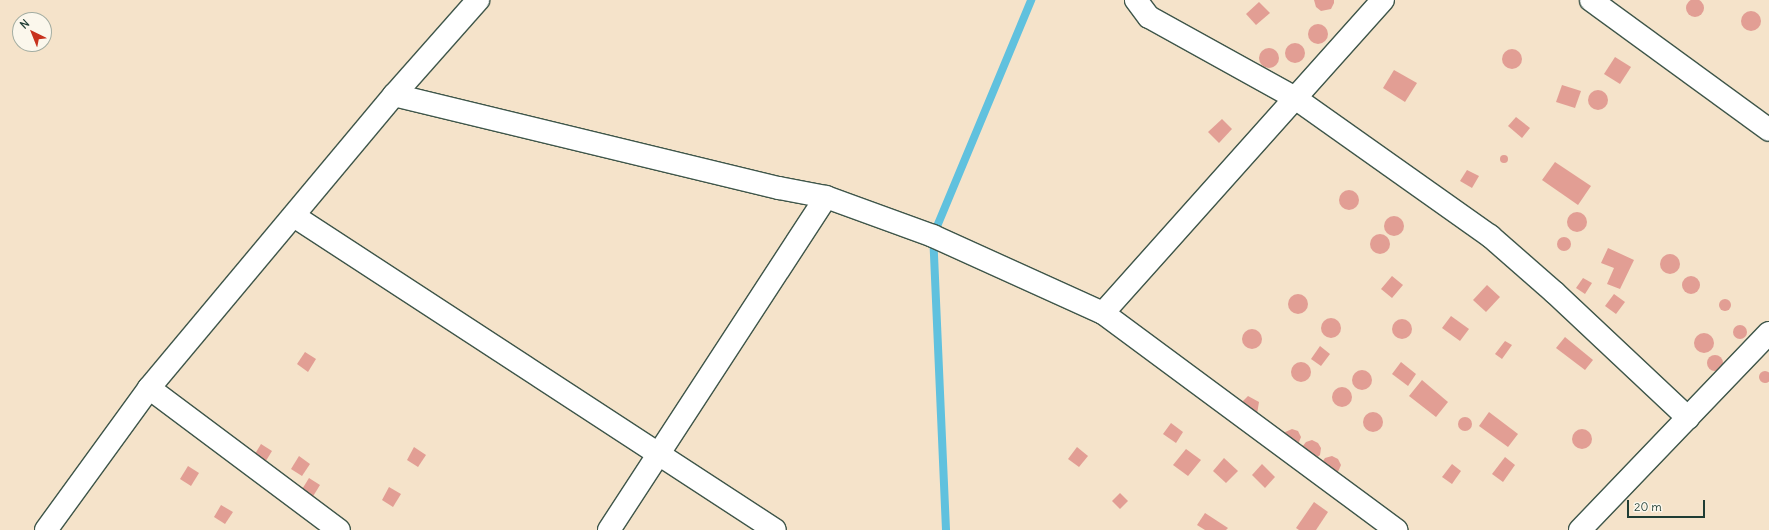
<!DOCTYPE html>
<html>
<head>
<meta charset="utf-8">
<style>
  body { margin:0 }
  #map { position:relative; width:1769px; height:530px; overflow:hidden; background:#f5e3ca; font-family:Delius,sans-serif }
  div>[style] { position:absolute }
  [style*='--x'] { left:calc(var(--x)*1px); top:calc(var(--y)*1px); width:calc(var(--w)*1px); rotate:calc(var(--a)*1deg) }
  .stream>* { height:8px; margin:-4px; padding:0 4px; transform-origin:4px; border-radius:4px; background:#60c1de }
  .building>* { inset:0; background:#e29e94 }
  .round { border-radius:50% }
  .roads { filter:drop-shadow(1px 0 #3f564a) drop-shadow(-1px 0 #3f564a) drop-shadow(0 1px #3f564a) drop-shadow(0 -1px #3f564a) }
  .minor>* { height:22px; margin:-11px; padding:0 11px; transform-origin:11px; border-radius:11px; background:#fff }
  span { translate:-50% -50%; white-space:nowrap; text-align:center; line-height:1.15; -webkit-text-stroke:3px #fbf7ec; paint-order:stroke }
  .north { position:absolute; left:12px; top:12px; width:40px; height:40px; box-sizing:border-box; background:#fbf7ec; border:1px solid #a3ada2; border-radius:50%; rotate:317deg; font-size:11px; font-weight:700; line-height:16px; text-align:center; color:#1f3d34 }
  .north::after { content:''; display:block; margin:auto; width:14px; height:18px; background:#c8321e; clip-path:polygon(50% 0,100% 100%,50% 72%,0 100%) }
  .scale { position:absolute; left:1627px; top:500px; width:78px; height:18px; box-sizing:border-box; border:2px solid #1f3d34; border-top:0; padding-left:5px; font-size:12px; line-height:14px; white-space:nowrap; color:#1f3d34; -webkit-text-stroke:3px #fbf7ec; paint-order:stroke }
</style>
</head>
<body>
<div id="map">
  <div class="stream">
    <i style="--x:946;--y:530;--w:294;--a:-92.5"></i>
    <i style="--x:933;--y:236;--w:256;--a:-67.4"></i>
  </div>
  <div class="building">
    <i class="round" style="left:1686px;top:-1px;width:18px;height:18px"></i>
    <i style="clip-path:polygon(1314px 0,1334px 0,1334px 3px,1331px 9px,1321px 11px,1316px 7px)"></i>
    <i style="clip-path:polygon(1259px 2px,1270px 13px,1256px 25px,1246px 14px)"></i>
    <i class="round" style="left:1741px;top:11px;width:20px;height:20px"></i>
    <i class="round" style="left:1308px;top:24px;width:20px;height:20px"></i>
    <i class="round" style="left:1285px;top:43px;width:20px;height:20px"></i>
    <i class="round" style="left:1259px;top:48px;width:20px;height:20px"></i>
    <i class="round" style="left:1502px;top:49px;width:20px;height:20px"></i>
    <i style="clip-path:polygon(1615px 57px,1631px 67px,1620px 84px,1604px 74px)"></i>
    <i style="clip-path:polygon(1394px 70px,1417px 83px,1405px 102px,1383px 88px)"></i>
    <i style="clip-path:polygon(1562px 85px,1581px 91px,1575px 108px,1556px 102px)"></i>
    <i class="round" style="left:1588px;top:90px;width:20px;height:20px"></i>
    <i style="clip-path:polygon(1516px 117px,1530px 128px,1522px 138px,1508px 126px)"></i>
    <i style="clip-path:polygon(1222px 119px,1232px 129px,1219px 143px,1208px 132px)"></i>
    <i class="round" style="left:1500px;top:155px;width:8px;height:8px"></i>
    <i style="clip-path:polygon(1555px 162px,1591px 186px,1578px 205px,1542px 180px)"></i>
    <i style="clip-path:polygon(1467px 170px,1479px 176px,1472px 188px,1460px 181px)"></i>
    <i class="round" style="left:1339px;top:190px;width:20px;height:20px"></i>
    <i class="round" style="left:1567px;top:212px;width:20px;height:20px"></i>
    <i class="round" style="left:1384px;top:216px;width:20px;height:20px"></i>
    <i class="round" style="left:1370px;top:234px;width:20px;height:20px"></i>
    <i class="round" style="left:1557px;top:237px;width:14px;height:14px"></i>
    <i style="clip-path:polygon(1608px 248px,1634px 260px,1620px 289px,1607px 284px,1614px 268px,1601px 263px)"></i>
    <i class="round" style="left:1660px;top:254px;width:20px;height:20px"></i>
    <i style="clip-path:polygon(1392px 276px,1403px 285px,1392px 298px,1381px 289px)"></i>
    <i class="round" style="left:1682px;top:276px;width:18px;height:18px"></i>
    <i style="clip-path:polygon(1583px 278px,1592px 283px,1585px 294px,1576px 288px)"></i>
    <i style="clip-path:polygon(1487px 285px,1500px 297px,1486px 312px,1473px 300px)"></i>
    <i style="clip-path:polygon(1614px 294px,1625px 302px,1616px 314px,1605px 306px)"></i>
    <i class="round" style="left:1288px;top:294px;width:20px;height:20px"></i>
    <i class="round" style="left:1719px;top:299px;width:12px;height:12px"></i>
    <i style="clip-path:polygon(1451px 316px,1469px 329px,1460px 341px,1442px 328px)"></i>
    <i class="round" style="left:1321px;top:318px;width:20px;height:20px"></i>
    <i class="round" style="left:1392px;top:319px;width:20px;height:20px"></i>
    <i class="round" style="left:1733px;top:325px;width:14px;height:14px"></i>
    <i class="round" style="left:1242px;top:329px;width:20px;height:20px"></i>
    <i class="round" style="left:1694px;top:333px;width:20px;height:20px"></i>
    <i style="clip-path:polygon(1565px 337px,1593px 360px,1585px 370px,1556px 348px)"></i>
    <i style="clip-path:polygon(1505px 341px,1512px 345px,1502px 359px,1495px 354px)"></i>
    <i style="clip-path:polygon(1320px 346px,1330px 354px,1321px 366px,1311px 359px)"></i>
    <i style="clip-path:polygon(305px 352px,316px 359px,308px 372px,297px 364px)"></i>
    <i class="round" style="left:1707px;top:355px;width:16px;height:16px"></i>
    <i class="round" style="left:1291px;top:362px;width:20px;height:20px"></i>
    <i style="clip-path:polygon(1401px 362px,1416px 374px,1408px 386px,1392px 374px)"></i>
    <i class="round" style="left:1352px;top:370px;width:20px;height:20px"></i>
    <i class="round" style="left:1759px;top:371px;width:12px;height:12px"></i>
    <i style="clip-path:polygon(1422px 380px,1448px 402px,1436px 417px,1409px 396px)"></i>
    <i class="round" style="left:1332px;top:387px;width:20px;height:20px"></i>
    <i style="clip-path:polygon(1248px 396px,1259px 402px,1257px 414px,1241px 403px)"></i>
    <i class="round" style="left:1363px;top:412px;width:20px;height:20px"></i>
    <i style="clip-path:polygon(1489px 412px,1518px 434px,1508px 447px,1479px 426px)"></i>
    <i class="round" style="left:1458px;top:417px;width:14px;height:14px"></i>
    <i style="clip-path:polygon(1171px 423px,1183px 432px,1176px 443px,1163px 434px)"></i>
    <i class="round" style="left:1572px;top:429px;width:20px;height:20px"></i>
    <i style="clip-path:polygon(1292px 429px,1298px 431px,1301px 437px,1297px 447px,1283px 433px)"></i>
    <i style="clip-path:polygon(1312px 440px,1318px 443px,1321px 448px,1320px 455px,1315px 459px,1302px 447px,1306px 442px)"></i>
    <i style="clip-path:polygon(261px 444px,272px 451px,264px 464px,253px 457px)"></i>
    <i style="clip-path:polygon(414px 447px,426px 455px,418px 467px,407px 460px)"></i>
    <i style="clip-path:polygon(1077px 447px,1088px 456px,1079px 467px,1068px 459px)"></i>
    <i style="clip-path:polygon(1186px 449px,1201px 460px,1188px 476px,1173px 465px)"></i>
    <i style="clip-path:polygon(299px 456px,310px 464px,302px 476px,291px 469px)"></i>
    <i style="clip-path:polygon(1332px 456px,1338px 459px,1341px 465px,1337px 474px,1321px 464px,1325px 458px)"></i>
    <i style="clip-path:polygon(1505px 457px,1515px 465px,1503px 482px,1492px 474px)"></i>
    <i style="clip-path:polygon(1224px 458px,1238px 471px,1226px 483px,1213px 471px)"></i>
    <i style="clip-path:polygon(1262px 464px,1275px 477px,1265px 488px,1252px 475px)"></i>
    <i style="clip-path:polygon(1452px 464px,1461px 471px,1452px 484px,1442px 477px)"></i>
    <i style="clip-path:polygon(188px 466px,199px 473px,191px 486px,180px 479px)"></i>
    <i style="clip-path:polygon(309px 478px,320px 485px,312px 498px,301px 491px)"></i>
    <i style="clip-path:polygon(389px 487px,401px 494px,393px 507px,382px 500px)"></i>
    <i style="clip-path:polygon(1120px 493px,1128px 501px,1120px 509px,1112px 501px)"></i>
    <i style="clip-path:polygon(1314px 502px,1328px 512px,1316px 530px,1299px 530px,1296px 528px)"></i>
    <i style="clip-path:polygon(221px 505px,233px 512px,225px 524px,214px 517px)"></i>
    <i style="clip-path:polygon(1205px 513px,1228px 528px,1226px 530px,1205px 530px,1197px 525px)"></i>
  </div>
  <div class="roads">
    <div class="minor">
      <i style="--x:1136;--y:0;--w:21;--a:53"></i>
      <i style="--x:1149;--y:17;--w:167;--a:29"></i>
      <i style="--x:1295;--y:98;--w:239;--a:35.3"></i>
      <i style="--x:1490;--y:236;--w:85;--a:41.2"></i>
      <i style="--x:1554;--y:292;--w:184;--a:43.2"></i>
      <i style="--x:1591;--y:0;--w:220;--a:36.1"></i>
      <i style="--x:394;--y:95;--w:396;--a:13.6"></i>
      <i style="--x:779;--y:188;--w:48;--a:10.8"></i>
      <i style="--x:826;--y:197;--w:114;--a:20"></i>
      <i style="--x:933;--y:236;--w:187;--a:24.4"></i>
      <i style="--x:1103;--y:313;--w:365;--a:36.5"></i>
      <i style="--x:294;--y:216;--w:574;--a:33.14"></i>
      <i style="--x:1103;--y:313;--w:420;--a:-48.2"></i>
      <i style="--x:149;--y:388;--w:237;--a:36.8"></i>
      <i style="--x:46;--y:530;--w:175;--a:-54"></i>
      <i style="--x:149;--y:388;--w:382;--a:-50.1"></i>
      <i style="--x:394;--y:95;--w:127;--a:-48.5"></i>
      <i style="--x:609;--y:530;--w:397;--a:-56.9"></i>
      <i style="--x:1580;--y:530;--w:273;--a:-46.2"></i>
    </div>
  </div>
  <div class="north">N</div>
  <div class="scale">20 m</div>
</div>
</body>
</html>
